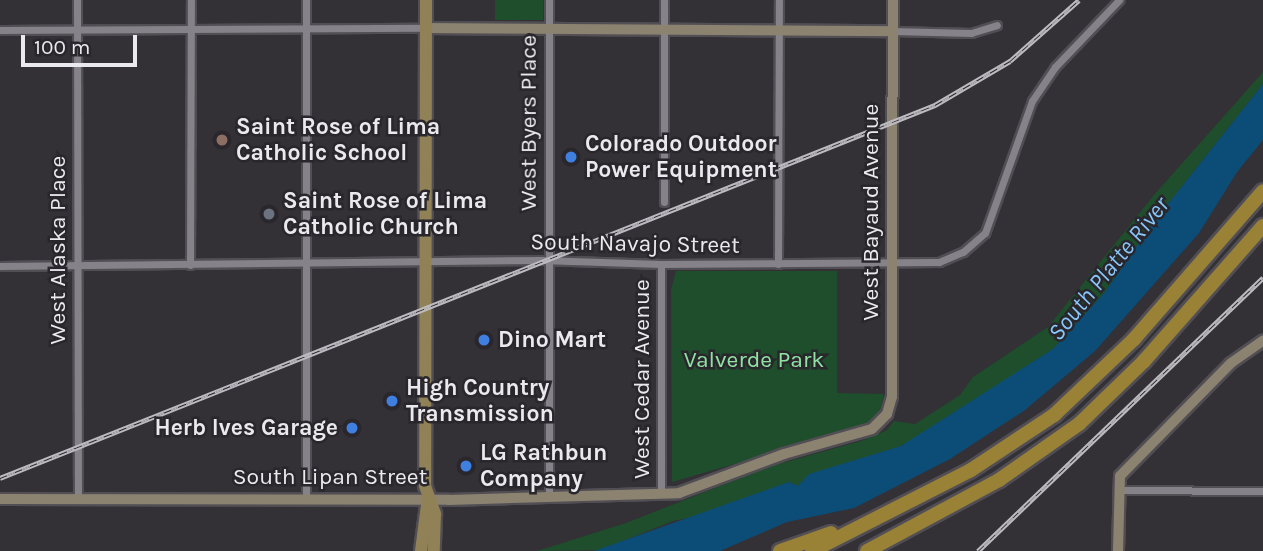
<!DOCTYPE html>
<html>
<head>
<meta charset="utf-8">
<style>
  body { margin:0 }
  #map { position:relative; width:1263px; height:551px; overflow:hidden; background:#333036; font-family:Karla,sans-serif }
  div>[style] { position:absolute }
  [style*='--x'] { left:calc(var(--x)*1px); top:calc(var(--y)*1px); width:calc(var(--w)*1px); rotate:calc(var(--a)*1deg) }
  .green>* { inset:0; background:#1e4e2b }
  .water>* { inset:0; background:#0c4d78 }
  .roads { filter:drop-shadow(2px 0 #514e54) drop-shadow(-2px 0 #514e54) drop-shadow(0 2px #514e54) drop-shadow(0 -2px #514e54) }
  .street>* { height:7px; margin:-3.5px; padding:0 3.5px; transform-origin:3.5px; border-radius:3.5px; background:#858289 }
  .secondary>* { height:10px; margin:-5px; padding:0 5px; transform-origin:5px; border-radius:5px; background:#8b8270 }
  .primary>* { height:12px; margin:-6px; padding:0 6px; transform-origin:6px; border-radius:6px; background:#918157 }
  .highway>* { height:14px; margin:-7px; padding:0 7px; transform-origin:7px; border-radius:7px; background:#998136 }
  .rail>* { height:5px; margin-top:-2.5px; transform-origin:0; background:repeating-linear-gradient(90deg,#29262c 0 8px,#bdbbc0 0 16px); box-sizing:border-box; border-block:2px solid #bdbbc0 }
  .dots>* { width:19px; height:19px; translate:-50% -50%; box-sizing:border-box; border:4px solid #29262c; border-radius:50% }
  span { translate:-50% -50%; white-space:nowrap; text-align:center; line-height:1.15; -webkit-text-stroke:5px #29262c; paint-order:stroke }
  .street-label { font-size:23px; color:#eae9ed }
  .poi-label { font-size:23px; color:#eae9ed; font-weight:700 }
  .left { translate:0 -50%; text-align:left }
  .right { translate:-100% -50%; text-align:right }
  .park-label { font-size:23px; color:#8ee3a2 }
  .water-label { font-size:24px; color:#87c7fb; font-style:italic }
  .scale { position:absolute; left:21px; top:35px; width:116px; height:32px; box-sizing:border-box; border:4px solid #eae9ed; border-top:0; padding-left:9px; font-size:21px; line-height:24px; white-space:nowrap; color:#eae9ed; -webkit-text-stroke:5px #29262c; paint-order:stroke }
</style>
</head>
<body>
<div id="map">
  <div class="green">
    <i style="clip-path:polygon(495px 0,543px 0,543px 20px,495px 20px)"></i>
    <i style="clip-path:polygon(1263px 72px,1263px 84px,1152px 224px,1105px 292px,1053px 349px,913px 440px,888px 452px,844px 464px,798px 486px,789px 482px,702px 515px,673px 521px,600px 550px,537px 551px,626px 523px,771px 466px,861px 441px,887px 430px,894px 421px,915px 424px,960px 395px,973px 377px,1048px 327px,1154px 195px)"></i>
    <i style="clip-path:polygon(676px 271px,837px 271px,837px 393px,884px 394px,880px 412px,873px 421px,852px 430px,672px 482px,671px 290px)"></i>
  </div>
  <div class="water">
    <i style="clip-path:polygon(1263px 84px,1263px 140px,1237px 172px,1199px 233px,1095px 351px,1025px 410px,950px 459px,854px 508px,787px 522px,720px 551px,594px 551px,789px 482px,798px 486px,809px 474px,901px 446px,1053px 349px,1105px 292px,1152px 224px)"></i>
  </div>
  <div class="roads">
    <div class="street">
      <i style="--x:77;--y:0;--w:500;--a:89.89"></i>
      <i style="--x:0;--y:30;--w:426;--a:-0.3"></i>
      <i style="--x:893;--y:31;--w:78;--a:1.5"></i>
      <i style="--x:971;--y:33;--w:27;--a:-17"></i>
      <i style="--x:664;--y:202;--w:202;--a:-90"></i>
      <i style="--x:661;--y:264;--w:230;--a:90"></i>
      <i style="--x:778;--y:264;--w:264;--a:-89.8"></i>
      <i style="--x:190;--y:265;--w:265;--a:-89.8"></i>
      <i style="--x:0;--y:266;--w:541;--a:-0.64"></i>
      <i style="--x:541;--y:260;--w:120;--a:1.9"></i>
      <i style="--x:661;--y:264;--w:278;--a:-0.4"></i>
      <i style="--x:939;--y:262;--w:26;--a:-23"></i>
      <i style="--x:963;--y:252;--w:29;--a:-41"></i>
      <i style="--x:985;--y:233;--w:140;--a:-70.4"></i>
      <i style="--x:1032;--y:101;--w:41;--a:-55.9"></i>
      <i style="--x:1055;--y:67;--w:93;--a:-46.3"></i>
      <i style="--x:1118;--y:490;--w:145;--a:0.4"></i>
      <i style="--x:306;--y:497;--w:497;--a:-90"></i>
      <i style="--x:549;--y:497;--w:497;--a:-90"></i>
    </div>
    <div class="secondary">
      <i style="--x:426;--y:28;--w:467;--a:0.4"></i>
      <i style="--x:0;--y:499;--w:449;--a:0.1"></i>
      <i style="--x:449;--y:500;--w:230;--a:-1.7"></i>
      <i style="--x:679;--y:493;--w:112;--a:-20.4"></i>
      <i style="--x:784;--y:454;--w:91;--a:-15.9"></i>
      <i style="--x:872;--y:429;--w:21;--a:-45"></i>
      <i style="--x:887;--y:414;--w:18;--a:-74"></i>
      <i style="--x:892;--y:397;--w:397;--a:-89.9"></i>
      <i style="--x:1118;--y:551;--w:75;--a:-88.5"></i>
      <i style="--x:1120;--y:476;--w:158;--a:-45.5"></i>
      <i style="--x:1231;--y:363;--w:39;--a:-35"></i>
    </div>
    <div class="primary">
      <i style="--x:426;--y:0;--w:486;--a:90.1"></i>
      <i style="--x:425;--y:486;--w:30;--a:70"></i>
      <i style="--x:435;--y:514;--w:37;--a:92"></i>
      <i style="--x:421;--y:551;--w:54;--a:-82.6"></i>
    </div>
    <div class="highway">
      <i style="--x:780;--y:551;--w:54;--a:-19.4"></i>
      <i style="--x:812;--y:551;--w:178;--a:-27"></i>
      <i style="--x:971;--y:470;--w:100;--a:-33.5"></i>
      <i style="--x:1054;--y:415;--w:110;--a:-43.5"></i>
      <i style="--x:1134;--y:339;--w:196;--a:-48.9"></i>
      <i style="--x:867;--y:551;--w:150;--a:-28.3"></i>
      <i style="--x:999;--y:480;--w:98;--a:-35"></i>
      <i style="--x:1079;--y:424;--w:91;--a:-44.1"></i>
      <i style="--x:1144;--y:361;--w:180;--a:-48.6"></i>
    </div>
  </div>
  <div class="rail">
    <i style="--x:0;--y:478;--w:1007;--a:-21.75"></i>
    <i style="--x:935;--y:105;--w:87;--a:-30.4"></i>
    <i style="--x:1010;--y:61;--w:92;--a:-41.5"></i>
    <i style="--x:978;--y:551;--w:395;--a:-43.8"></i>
  </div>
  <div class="dots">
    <i style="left:222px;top:140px;background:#8d6e63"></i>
    <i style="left:571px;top:157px;background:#3f7fe0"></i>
    <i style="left:269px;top:214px;background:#6b7280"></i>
    <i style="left:484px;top:340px;background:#3f7fe0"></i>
    <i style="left:392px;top:401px;background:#3f7fe0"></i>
    <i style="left:352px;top:428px;background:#3f7fe0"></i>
    <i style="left:466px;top:466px;background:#3f7fe0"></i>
  </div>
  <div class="street-label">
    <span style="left:529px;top:123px;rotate:-90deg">West Byers Place</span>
    <span style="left:871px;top:212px;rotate:-90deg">West Bayaud Avenue</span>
    <span style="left:635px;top:244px;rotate:1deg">South Navajo Street</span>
    <span style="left:58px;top:250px;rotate:-90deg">West Alaska Place</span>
    <span style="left:642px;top:379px;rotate:-90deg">West Cedar Avenue</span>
    <span style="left:330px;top:477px">South Lipan Street</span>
  </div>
  <div class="poi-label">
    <span class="left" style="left:236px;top:140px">Saint Rose of Lima<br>Catholic School</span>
    <span class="left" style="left:585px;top:157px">Colorado Outdoor<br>Power Equipment</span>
    <span class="left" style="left:283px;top:214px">Saint Rose of Lima<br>Catholic Church</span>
    <span class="left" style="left:498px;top:340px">Dino Mart</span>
    <span class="left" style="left:406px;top:401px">High Country<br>Transmission</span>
    <span class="right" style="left:338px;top:428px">Herb Ives Garage</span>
    <span class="left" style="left:480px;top:466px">LG Rathbun<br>Company</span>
  </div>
  <div class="park-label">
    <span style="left:754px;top:360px">Valverde Park</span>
  </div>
  <div class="water-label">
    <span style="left:1109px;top:269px;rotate:-51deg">South Platte River</span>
  </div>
  <div class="scale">100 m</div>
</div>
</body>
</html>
